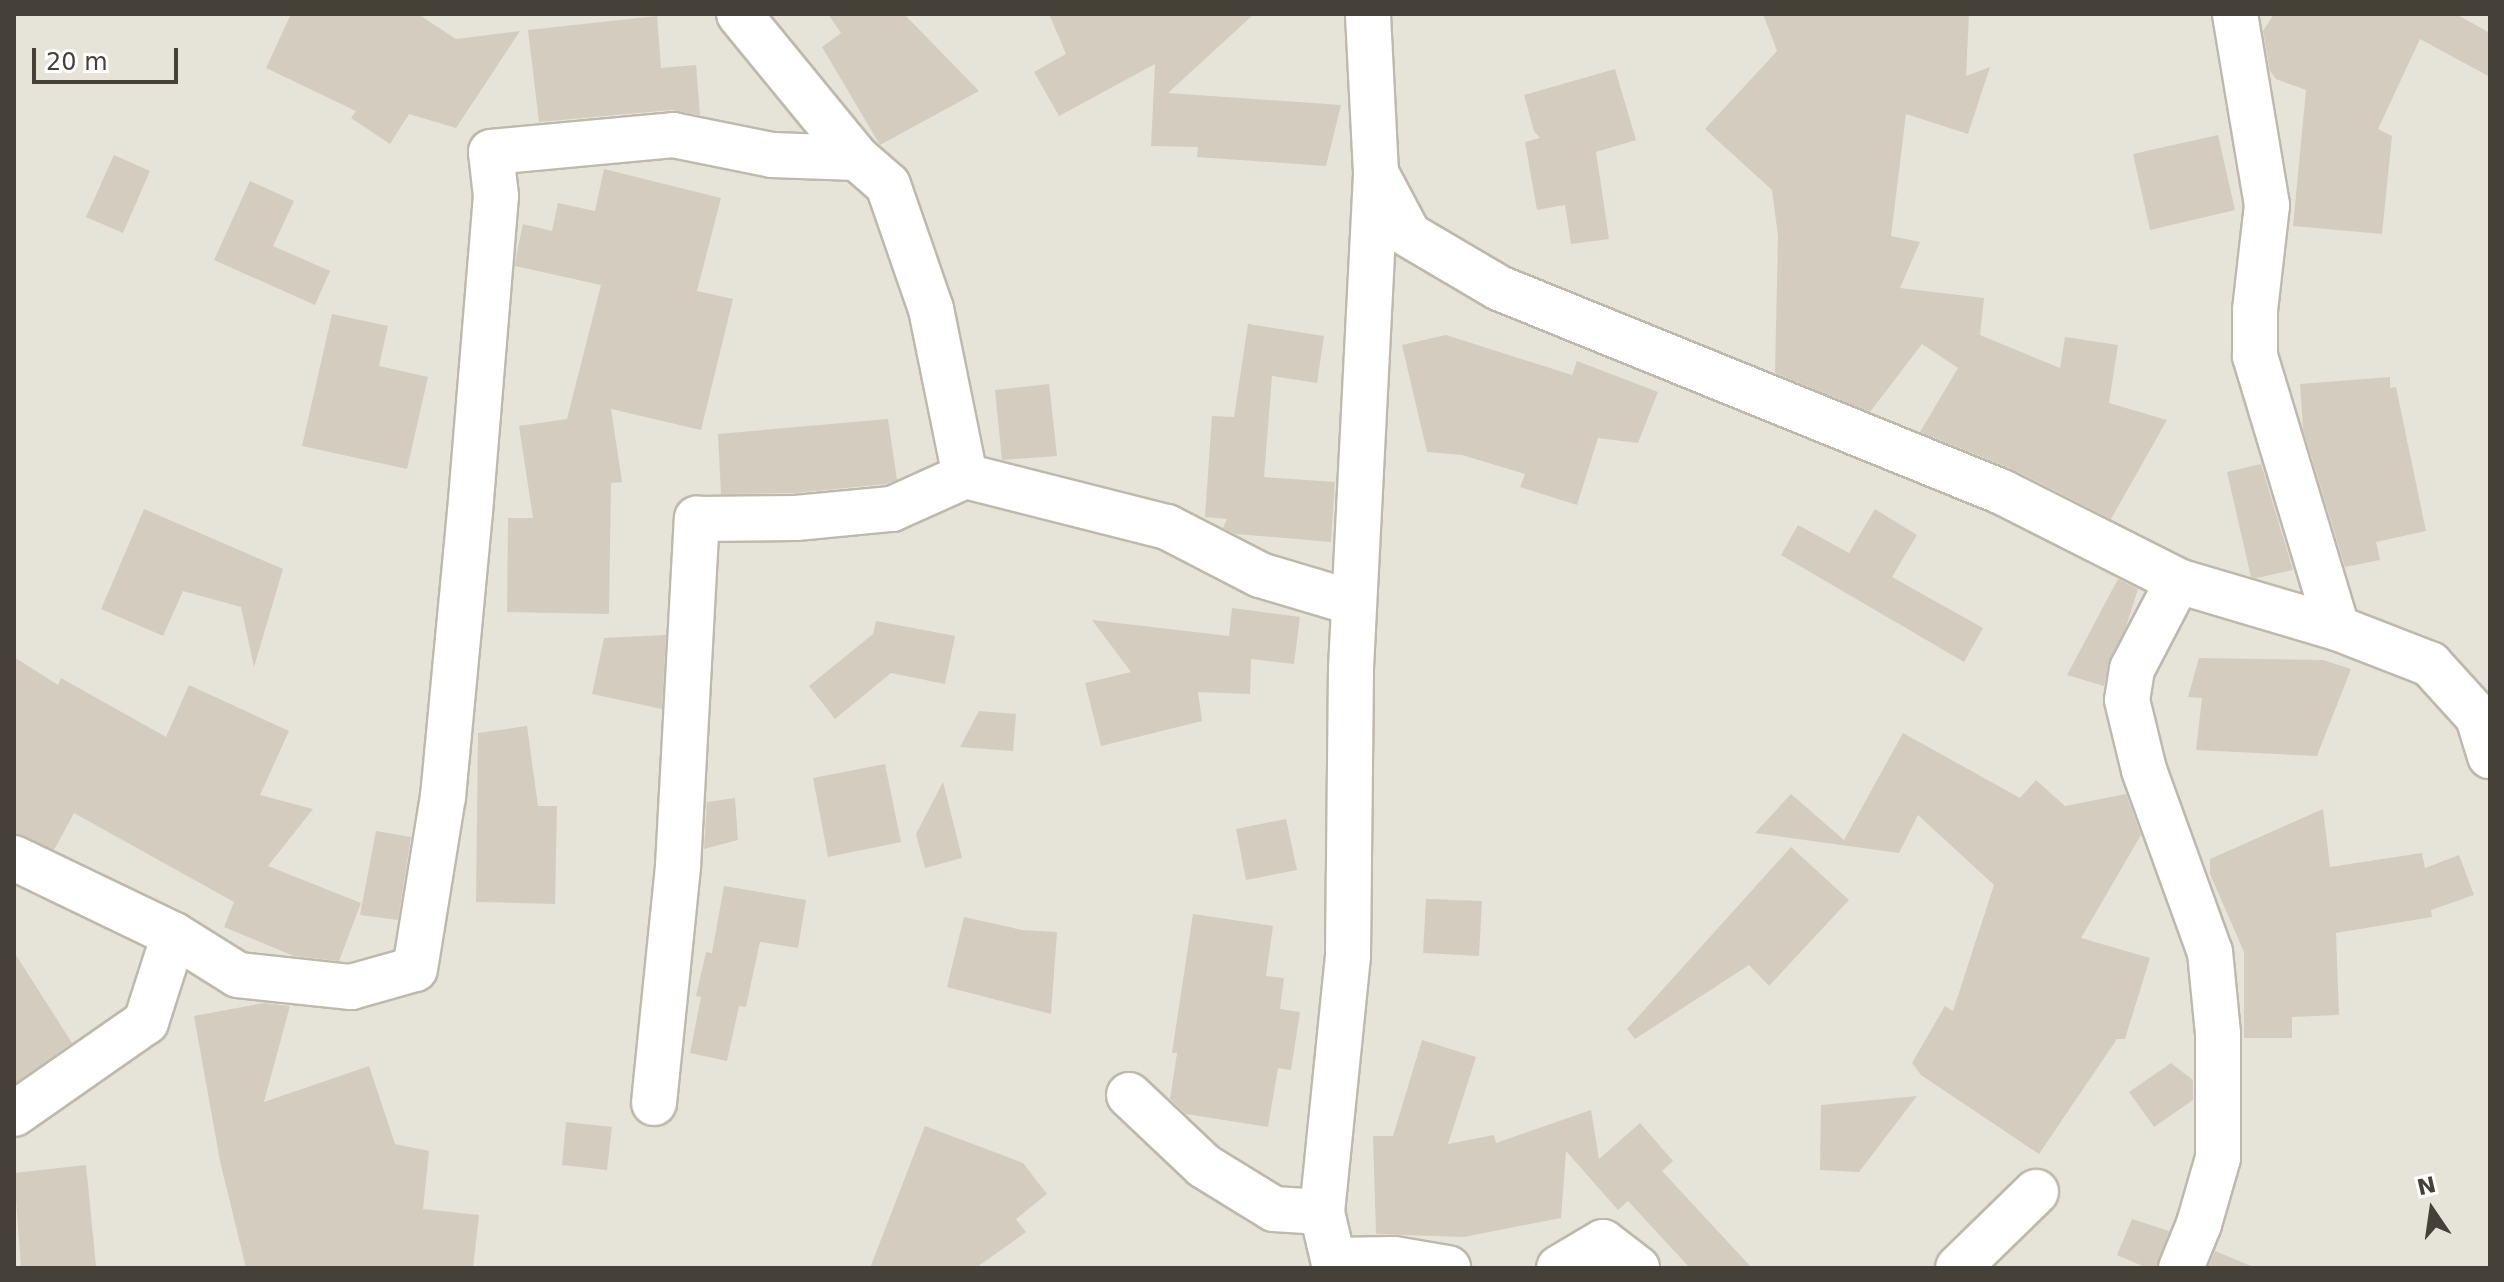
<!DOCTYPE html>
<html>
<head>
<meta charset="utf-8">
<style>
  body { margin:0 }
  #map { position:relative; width:2504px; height:1282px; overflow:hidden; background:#f3f1e9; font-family:"DejaVu Sans",sans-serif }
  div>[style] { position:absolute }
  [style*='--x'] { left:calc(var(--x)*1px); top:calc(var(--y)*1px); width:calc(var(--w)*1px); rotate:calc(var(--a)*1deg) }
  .residential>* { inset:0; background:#e6e3d8 }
  .building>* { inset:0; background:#d4cdbf }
  .roads { filter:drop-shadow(2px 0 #beb9ac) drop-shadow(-2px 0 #beb9ac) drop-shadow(0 2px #beb9ac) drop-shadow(0 -2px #beb9ac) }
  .street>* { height:44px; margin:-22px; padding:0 22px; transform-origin:22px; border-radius:22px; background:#fff }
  span { translate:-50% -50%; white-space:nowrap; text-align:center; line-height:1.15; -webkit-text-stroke:7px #fff; paint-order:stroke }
  .frame { position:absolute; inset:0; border:16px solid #464138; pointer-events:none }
  .north { position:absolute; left:2392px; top:1170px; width:80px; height:80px; -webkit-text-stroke:6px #fff; paint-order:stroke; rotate:347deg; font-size:22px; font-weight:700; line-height:32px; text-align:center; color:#464138 }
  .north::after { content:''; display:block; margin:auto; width:28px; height:36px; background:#464138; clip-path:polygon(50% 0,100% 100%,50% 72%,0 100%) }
  .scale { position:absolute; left:32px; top:48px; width:146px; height:36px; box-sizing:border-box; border:4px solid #464138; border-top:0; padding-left:10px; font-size:24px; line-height:28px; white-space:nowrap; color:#464138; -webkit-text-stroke:6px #fff; paint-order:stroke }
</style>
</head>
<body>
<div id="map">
  <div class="residential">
    <i style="clip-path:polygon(14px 14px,2490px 14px,2490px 1268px,14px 1268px)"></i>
  </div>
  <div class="building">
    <i style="clip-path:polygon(291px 14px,418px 14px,456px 39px,520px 31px,456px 128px,409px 114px,390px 144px,351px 118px,356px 111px,266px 68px)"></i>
    <i style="clip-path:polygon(828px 14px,904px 14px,979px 91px,880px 145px,822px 47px,841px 33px)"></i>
    <i style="clip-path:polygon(1049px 14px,1254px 14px,1168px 93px,1341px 105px,1326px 166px,1197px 157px,1198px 147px,1151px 146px,1155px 64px,1059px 116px,1034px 72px,1066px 54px)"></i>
    <i style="clip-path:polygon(1763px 14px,1969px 14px,1966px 76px,1990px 67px,1968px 134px,1906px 114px,1891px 236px,1920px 242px,1900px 288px,1984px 298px,1980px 335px,2060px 368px,2065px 337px,2118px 345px,2109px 403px,2167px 420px,2111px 519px,2012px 469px,1920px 432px,1958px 368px,1922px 344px,1870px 412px,1775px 373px,1778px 236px,1772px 190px,1705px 129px,1777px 51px)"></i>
    <i style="clip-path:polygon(2274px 14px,2456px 14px,2490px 33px,2490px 77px,2420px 39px,2378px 129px,2392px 136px,2382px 234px,2293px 226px,2306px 90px,2276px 79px,2270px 71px,2263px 31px)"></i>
    <i style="clip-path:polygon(657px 16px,661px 68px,696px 65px,700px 115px,671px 110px,539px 122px,528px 30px)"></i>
    <i style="clip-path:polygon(1615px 69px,1636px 140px,1596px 152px,1609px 239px,1571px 244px,1565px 205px,1537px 210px,1525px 142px,1540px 138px,1534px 131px,1524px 95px)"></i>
    <i style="clip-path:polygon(2218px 135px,2235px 210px,2150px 230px,2133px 154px)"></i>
    <i style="clip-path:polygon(114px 155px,150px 171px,123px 233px,86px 217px)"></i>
    <i style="clip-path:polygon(604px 169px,721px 198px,697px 291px,733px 299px,701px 430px,611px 409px,622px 482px,611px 483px,609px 614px,507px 612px,508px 518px,533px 518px,519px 426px,567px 419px,601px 285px,515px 266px,516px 257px,523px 224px,552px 231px,558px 203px,595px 211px)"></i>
    <i style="clip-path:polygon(250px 181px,294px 201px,273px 246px,330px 271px,315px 305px,214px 260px)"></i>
    <i style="clip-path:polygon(332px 314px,388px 326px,379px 366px,428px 377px,407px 469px,302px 446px)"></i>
    <i style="clip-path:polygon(1248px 324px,1324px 336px,1317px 383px,1272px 376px,1264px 477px,1335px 482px,1331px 542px,1236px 534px,1223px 528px,1227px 519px,1205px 517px,1212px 416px,1234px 417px)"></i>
    <i style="clip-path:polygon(1446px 335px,1572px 375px,1577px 361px,1658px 392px,1638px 443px,1598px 438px,1577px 505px,1520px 487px,1525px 474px,1462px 455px,1427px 452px,1402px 345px)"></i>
    <i style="clip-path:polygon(2390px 377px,2390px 388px,2396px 387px,2426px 531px,2376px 542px,2380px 560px,2345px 567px,2303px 429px,2300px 384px)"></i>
    <i style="clip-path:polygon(1049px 384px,1057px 456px,1002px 460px,995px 390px)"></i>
    <i style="clip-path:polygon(888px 419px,897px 480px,886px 484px,795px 493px,721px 494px,718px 434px)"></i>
    <i style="clip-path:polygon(2261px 464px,2293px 570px,2257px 578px,2251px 577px,2227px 472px)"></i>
    <i style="clip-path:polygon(144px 509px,283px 569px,254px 667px,241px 607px,183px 591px,163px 636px,101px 609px)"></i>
    <i style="clip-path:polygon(1875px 509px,1917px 535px,1892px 577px,1983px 628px,1964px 662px,1781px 555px,1798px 525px,1849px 553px)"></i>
    <i style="clip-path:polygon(2118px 579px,2138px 589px,2126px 627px,2110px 658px,2104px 686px,2067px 675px)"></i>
    <i style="clip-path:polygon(1232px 608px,1300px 617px,1294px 664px,1251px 659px,1250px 694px,1198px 692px,1202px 721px,1101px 746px,1085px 683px,1131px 672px,1092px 620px,1229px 636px)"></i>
    <i style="clip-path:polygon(876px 621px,955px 636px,945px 684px,891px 673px,835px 719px,809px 686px,873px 634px)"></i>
    <i style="clip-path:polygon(666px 635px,662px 709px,592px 694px,604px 638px)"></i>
    <i style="clip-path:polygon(14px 657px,58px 685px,61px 678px,166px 737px,189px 685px,289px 731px,260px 795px,313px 809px,268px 866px,361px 903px,339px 961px,294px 956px,224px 927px,234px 902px,74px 813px,54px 850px,14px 833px)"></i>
    <i style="clip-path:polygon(2199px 658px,2323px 660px,2351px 669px,2317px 756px,2196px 750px,2202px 698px,2188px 697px)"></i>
    <i style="clip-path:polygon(979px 711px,1016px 714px,1013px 751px,960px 747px)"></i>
    <i style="clip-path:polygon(527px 726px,538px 806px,557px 806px,555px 904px,476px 902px,478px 733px)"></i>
    <i style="clip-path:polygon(1903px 733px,2020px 798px,2036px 780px,2065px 806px,2126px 794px,2141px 835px,2081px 938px,2150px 958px,2125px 1039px,2117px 1039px,2039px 1154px,1921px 1075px,1912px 1063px,1945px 1006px,1953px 1011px,1994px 885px,1918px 815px,1899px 853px,1755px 833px,1791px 794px,1844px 840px)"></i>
    <i style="clip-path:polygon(885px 764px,901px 842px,828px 857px,813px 778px)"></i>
    <i style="clip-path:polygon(943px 782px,962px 858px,925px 868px,916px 834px)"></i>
    <i style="clip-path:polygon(735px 798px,738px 840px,704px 849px,707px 802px)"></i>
    <i style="clip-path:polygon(2323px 809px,2330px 867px,2422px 853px,2425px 868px,2459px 855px,2474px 895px,2431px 910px,2432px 917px,2336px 933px,2339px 1015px,2292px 1017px,2292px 1038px,2244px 1038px,2244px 952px,2210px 874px,2210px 859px)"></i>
    <i style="clip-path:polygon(1286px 819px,1297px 870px,1246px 880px,1236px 829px)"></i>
    <i style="clip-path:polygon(376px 831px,411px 837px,398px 920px,360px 915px)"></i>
    <i style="clip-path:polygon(1791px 847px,1849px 900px,1769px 986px,1749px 965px,1635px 1039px,1627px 1029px)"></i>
    <i style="clip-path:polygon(724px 886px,806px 900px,798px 948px,760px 942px,746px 1007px,739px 1006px,727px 1061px,690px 1053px,701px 997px,696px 996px,706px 952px,712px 953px)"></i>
    <i style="clip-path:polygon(1426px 899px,1482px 901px,1479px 956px,1423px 953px)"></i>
    <i style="clip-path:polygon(1193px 914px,1273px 926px,1266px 976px,1284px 978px,1280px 1009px,1300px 1012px,1291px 1070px,1278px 1068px,1268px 1127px,1186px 1114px,1170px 1099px,1177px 1053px,1172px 1053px)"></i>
    <i style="clip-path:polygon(964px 917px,1022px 930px,1057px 932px,1051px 1014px,947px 987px)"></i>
    <i style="clip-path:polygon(14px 952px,72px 1043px,14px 1084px)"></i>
    <i style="clip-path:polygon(264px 1003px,290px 1006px,264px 1102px,369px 1066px,395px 1144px,429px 1151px,423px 1209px,479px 1215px,473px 1268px,246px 1268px,220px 1161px,194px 1016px)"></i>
    <i style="clip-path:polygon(1422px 1040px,1476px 1057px,1448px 1144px,1494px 1135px,1496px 1143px,1591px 1110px,1599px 1159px,1640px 1123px,1673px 1161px,1662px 1171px,1752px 1268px,1690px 1268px,1628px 1201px,1618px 1210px,1566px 1151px,1561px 1218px,1464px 1237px,1376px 1234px,1373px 1136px,1393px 1136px)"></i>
    <i style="clip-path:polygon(2171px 1063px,2193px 1080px,2193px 1100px,2154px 1127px,2129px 1092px)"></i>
    <i style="clip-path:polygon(1917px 1096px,1859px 1172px,1820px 1170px,1821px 1105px)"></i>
    <i style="clip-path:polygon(566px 1122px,612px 1127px,607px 1170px,562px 1165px)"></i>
    <i style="clip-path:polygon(925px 1126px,1023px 1163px,1047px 1194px,1016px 1219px,1026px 1232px,976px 1268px,870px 1268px)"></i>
    <i style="clip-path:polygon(86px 1165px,96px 1266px,21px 1268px,14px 1173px)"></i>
    <i style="clip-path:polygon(2132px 1219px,2169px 1231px,2157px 1268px,2147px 1268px,2117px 1255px)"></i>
    <i style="clip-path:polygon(2215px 1251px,2256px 1268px,2208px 1268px)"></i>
  </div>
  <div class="roads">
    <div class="street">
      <i style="--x:739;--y:14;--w:186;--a:50.7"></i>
      <i style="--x:857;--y:158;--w:41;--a:41.1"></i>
      <i style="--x:888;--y:185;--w:131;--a:70.9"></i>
      <i style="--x:931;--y:309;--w:170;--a:78.5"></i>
      <i style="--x:2235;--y:14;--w:194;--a:80.5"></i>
      <i style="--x:2267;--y:205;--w:106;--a:96.5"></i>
      <i style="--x:2255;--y:310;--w:46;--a:90"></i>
      <i style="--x:2255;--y:356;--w:284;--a:73.2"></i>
      <i style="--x:1376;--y:173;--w:70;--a:62"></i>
      <i style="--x:1409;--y:235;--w:104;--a:30.5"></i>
      <i style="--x:1499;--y:288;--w:543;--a:22.08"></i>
      <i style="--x:2002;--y:492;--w:197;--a:26.8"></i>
      <i style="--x:2178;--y:581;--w:166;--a:16.5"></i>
      <i style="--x:2337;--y:628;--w:100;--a:21.2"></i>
      <i style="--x:2430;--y:664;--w:72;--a:47.8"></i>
      <i style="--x:2478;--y:717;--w:41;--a:72.9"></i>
      <i style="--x:2178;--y:581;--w:99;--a:117.6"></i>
      <i style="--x:2132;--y:669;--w:31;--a:99"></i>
      <i style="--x:2127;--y:700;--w:72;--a:76.3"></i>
      <i style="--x:2144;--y:770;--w:194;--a:70.1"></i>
      <i style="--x:2210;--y:952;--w:82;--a:84.4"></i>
      <i style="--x:2218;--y:1034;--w:124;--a:90"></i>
      <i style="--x:2218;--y:1158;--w:69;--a:106.1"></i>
      <i style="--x:2199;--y:1224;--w:48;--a:112.2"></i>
      <i style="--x:14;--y:858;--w:178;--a:25.7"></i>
      <i style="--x:174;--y:935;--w:75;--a:32"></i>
      <i style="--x:238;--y:975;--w:114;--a:6.1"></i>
      <i style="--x:351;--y:987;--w:66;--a:-15.7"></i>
      <i style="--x:415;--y:969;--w:174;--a:-80.8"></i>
      <i style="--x:443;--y:797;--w:286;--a:-84.6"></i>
      <i style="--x:470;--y:512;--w:317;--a:-85.3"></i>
      <i style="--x:496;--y:196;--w:44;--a:-96.5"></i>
      <i style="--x:491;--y:152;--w:183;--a:-5.3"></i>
      <i style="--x:673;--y:135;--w:101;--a:11.4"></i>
      <i style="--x:772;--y:155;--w:85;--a:2"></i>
      <i style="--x:1129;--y:1095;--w:103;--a:43.4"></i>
      <i style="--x:1204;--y:1166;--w:82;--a:31.6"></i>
      <i style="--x:1274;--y:1209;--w:48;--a:3.6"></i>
      <i style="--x:654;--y:1103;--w:238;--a:-84.2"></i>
      <i style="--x:678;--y:866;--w:348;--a:-86.9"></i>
      <i style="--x:697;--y:519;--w:99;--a:-0.6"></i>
      <i style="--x:796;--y:518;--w:96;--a:-5.4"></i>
      <i style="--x:892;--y:509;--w:80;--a:-24.3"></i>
      <i style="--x:965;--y:476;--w:208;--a:14.2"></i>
      <i style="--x:1167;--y:527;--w:105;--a:27.3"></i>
      <i style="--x:1260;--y:575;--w:98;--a:16.6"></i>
      <i style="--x:14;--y:1114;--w:161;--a:-34.9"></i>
      <i style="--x:146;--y:1022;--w:91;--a:-72.2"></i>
      <i style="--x:1335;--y:1260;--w:59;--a:-1"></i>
      <i style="--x:1394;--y:1259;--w:55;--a:9.5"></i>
      <i style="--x:1335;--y:1268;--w:57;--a:-103.1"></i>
      <i style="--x:1322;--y:1212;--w:258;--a:-84.2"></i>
      <i style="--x:1348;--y:955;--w:287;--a:-89.4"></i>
      <i style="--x:1351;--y:668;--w:496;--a:-87.1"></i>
      <i style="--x:1376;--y:173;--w:159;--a:-92.9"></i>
      <i style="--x:1559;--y:1268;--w:51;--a:-30.6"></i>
      <i style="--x:1603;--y:1242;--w:43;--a:37.4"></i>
      <i style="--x:1958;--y:1268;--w:109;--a:-44.3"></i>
    </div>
  </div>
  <div class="frame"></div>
  <div class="north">N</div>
  <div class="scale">20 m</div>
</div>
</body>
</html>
